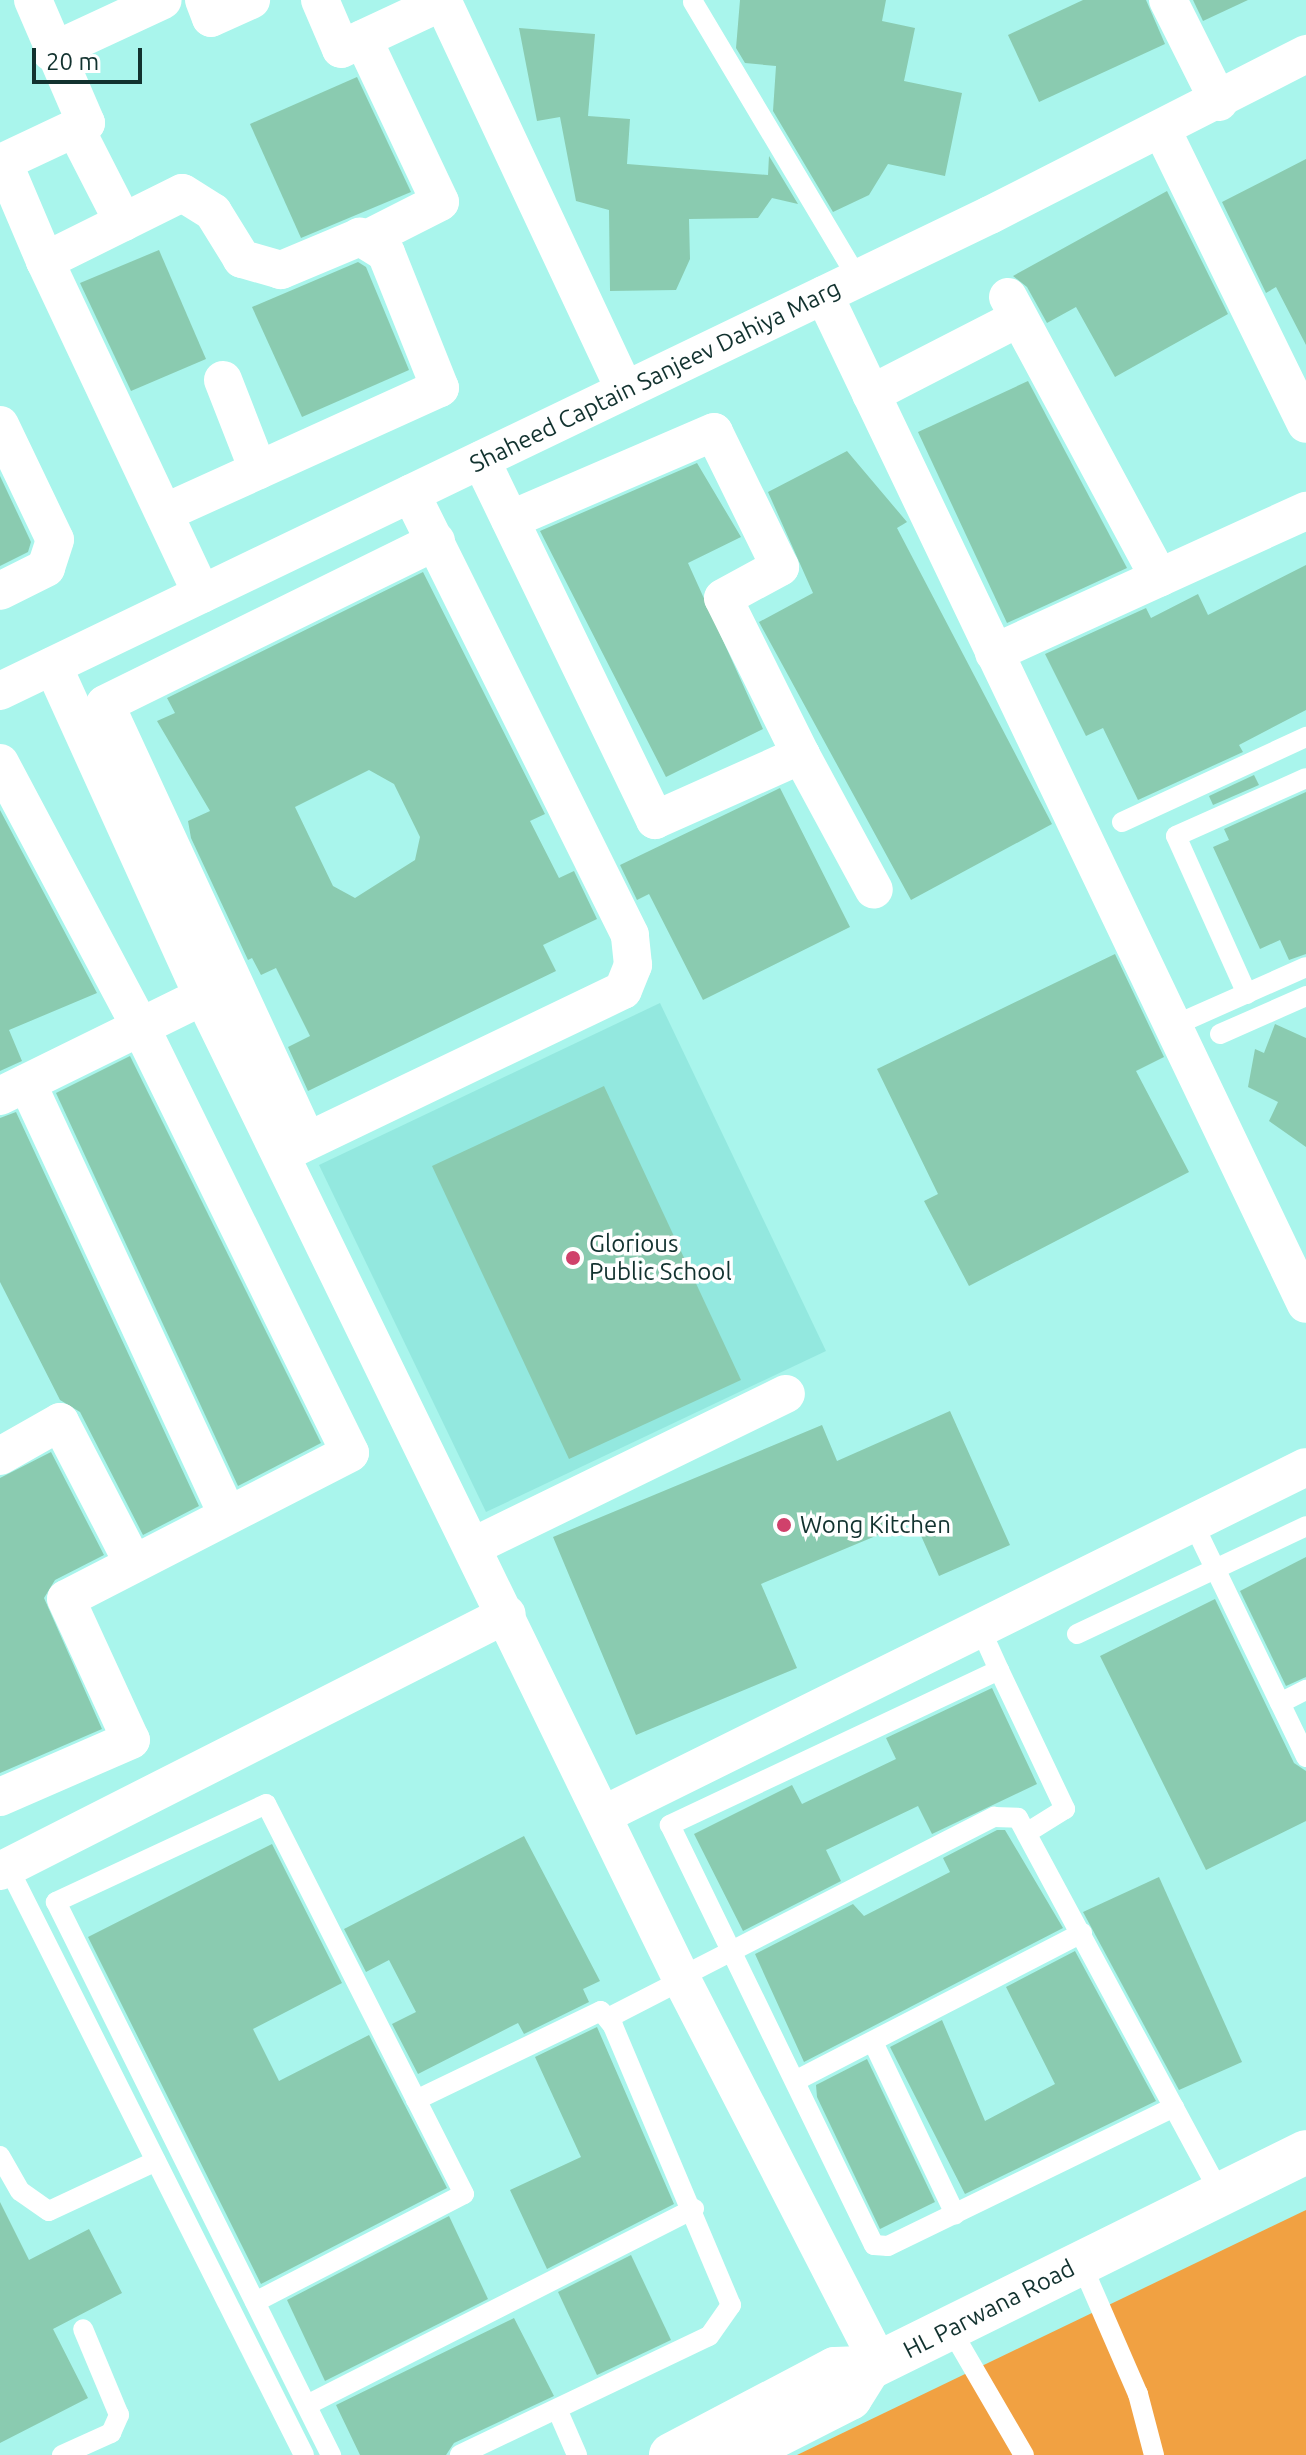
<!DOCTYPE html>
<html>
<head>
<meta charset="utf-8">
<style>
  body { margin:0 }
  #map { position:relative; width:1306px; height:2455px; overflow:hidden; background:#a9f5ec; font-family:Ubuntu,sans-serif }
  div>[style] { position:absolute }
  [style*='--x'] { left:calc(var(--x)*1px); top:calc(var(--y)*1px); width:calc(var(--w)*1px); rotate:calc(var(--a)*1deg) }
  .built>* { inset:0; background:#93e8df }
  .green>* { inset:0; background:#f1a142 }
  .building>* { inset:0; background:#8acbb0 }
  .service>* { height:20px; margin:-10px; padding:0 10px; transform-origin:10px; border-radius:10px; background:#fff }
  .minor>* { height:38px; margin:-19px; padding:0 19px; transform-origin:19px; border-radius:19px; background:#fff }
  .tertiary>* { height:44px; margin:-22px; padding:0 22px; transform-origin:22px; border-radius:22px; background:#fff }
  .dots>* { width:22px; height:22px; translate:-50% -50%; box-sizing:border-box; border:4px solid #fff; border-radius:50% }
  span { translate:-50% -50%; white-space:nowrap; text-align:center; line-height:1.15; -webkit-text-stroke:7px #fff; paint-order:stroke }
  .street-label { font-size:24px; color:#12322f }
  .poi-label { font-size:24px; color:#12322f }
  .left { translate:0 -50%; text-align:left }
  .scale { position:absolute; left:32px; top:48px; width:110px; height:36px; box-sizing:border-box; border:4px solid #12322f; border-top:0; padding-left:10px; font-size:24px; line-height:28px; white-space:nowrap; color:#12322f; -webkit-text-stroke:6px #fff; paint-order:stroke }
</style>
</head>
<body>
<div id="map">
  <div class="built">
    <i style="clip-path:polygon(660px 1003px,826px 1351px,486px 1512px,319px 1165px)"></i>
  </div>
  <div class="green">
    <i style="clip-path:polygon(1306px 2210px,1306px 2455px,797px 2455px)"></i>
  </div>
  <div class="building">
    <i style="clip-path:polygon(740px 0,886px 0,882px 21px,915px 28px,904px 81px,962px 93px,945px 176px,888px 164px,869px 195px,833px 212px,773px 111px,776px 66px,745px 63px,736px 48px)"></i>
    <i style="clip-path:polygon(1083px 0,1146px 0,1165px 44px,1039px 102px,1008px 35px)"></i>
    <i style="clip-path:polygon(1193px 0,1248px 0,1203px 21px)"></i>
    <i style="clip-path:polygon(519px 28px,595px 34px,588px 116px,630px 119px,627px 164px,768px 175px,769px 156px,798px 204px,772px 198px,758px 218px,689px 219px,690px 259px,676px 290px,610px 291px,609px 210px,576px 201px,560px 117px,537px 121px)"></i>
    <i style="clip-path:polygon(357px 77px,411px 192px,301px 238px,250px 124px)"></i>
    <i style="clip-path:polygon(1306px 159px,1306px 345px,1276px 287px,1266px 293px,1222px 202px)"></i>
    <i style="clip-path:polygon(1167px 191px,1228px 314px,1115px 377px,1076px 307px,1047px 323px,1027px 287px,1013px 276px)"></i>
    <i style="clip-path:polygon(159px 250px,206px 359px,131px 391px,80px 283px)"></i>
    <i style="clip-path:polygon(358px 262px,366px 267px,409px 370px,302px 417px,252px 307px)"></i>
    <i style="clip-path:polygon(1028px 381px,1127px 568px,1007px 623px,918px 432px)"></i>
    <i style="clip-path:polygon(847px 451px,907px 522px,897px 528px,1052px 824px,911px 900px,759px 622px,813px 593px,768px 492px)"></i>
    <i style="clip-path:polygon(697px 463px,741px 537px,688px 563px,763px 729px,666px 777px,540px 531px)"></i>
    <i style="clip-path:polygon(0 476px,31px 542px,28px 552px,0 566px)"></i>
    <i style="clip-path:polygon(1306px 565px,1306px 710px,1239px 745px,1243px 752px,1138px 800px,1103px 728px,1086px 736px,1045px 654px,1146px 608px,1151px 618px,1198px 594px,1208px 615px)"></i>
    <i style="clip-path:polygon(evenodd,423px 572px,545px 814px,530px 821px,559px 878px,574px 871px,597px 919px,543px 945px,556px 971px,308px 1091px,288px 1047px,310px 1036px,276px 968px,261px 975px,252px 958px,248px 960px,191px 838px,188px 821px,210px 811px,157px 721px,175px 713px,167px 698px,423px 572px,369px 770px,394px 784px,420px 837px,415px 860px,355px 898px,333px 886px,295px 807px,369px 770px)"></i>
    <i style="clip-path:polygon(1254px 775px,1259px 785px,1213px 805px,1209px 796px)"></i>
    <i style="clip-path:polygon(780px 788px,850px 927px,703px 1000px,649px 894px,637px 900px,620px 865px)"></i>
    <i style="clip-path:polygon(1306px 792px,1306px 954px,1289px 960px,1280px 940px,1260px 949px,1213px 847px,1229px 840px,1224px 829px)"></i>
    <i style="clip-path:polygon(0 810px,97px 993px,9px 1030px,22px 1061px,0 1071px)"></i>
    <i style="clip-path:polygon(1115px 954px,1164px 1057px,1136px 1071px,1189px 1172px,969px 1286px,924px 1201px,938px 1194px,877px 1069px)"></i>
    <i style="clip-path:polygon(1275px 1024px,1306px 1038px,1306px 1147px,1269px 1121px,1278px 1102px,1248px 1087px,1255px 1049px,1264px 1053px)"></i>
    <i style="clip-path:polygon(130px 1056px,321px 1443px,238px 1486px,56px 1093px)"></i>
    <i style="clip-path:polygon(604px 1086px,741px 1380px,569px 1459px,432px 1166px)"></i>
    <i style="clip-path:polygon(16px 1112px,199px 1506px,143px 1535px,80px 1412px,60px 1400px,0 1282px,0 1118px)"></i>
    <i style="clip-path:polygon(950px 1411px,1010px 1545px,939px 1576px,914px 1520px,761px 1584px,797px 1668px,636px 1735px,553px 1537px,822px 1425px,837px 1461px)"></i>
    <i style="clip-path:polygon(51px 1452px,104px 1555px,55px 1580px,44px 1598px,102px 1729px,0 1773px,0 1478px)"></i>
    <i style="clip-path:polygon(1306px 1557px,1306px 1677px,1286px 1686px,1240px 1591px)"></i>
    <i style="clip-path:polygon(1215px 1599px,1294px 1763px,1306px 1771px,1306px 1821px,1206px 1870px,1100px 1656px)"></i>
    <i style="clip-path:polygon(992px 1688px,1037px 1784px,932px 1834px,918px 1806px,826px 1850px,841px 1881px,743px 1931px,694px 1834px,792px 1785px,802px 1804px,896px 1759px,886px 1738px)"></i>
    <i style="clip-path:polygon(997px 1830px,1005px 1830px,1063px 1928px,804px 2062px,755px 1954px,853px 1904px,864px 1916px,950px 1872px,943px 1858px)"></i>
    <i style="clip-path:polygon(524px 1836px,600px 1981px,583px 1989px,589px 2002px,524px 2034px,518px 2023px,418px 2074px,392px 2024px,416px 2012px,389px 1960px,366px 1972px,344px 1929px)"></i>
    <i style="clip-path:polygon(272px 1844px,342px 1983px,253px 2029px,279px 2081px,369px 2035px,447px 2188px,261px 2284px,88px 1937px)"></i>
    <i style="clip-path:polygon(1159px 1877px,1242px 2062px,1179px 2090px,1083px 1912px)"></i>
    <i style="clip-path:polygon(1075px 1951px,1156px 2101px,965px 2194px,890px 2047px,942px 2020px,985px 2121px,1055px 2084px,1006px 1987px)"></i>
    <i style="clip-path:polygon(597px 2027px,674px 2204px,547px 2269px,510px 2190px,581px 2157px,535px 2057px)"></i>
    <i style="clip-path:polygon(867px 2059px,935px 2202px,880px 2229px,817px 2097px,816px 2085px)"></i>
    <i style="clip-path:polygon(0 2202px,29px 2260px,89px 2229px,122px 2293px,53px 2329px,88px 2398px,0 2443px)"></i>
    <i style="clip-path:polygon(449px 2216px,488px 2299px,325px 2381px,287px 2300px)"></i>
    <i style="clip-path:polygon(631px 2255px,671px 2340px,597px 2375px,558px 2292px)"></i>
    <i style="clip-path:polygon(514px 2318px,554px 2396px,454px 2443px,446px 2455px,360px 2455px,336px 2405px)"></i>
  </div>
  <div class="service">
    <i style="--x:693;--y:2;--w:322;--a:59.2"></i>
    <i style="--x:1122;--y:822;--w:203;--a:-24.8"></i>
    <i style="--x:1247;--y:994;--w:173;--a:-114.2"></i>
    <i style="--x:1176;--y:836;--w:142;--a:-24"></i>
    <i style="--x:1173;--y:1026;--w:145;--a:-23.9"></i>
    <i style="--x:1220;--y:1034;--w:94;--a:-23.8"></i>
    <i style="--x:1193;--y:1523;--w:260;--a:64.2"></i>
    <i style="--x:980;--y:1628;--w:46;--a:65.7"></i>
    <i style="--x:999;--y:1670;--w:364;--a:154.8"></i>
    <i style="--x:670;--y:1825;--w:467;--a:64.1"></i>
    <i style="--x:874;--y:2245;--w:14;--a:4"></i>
    <i style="--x:888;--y:2246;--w:318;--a:-25.9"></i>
    <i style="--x:1077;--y:1634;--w:253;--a:-25.2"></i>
    <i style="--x:999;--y:1670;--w:154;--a:64.6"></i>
    <i style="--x:1065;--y:1809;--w:44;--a:148.1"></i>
    <i style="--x:1280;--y:1703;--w:29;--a:-27"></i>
    <i style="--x:8;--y:1867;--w:658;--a:63.28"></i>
    <i style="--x:681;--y:1977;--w:352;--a:-27.1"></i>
    <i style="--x:994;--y:1817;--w:24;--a:2"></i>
    <i style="--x:1018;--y:1818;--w:426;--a:61.7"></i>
    <i style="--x:608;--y:2018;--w:83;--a:-27.2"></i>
    <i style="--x:873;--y:2042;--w:191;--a:64.5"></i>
    <i style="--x:795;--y:2081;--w:323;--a:-27.3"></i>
    <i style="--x:416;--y:2100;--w:205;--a:-25.7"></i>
    <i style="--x:601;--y:2011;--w:19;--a:51"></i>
    <i style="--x:613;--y:2026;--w:303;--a:67.1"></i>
    <i style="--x:731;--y:2305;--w:38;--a:125"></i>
    <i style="--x:709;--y:2336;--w:276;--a:154.5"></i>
    <i style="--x:0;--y:2156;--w:40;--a:60.3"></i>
    <i style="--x:20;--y:2191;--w:35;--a:35"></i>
    <i style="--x:49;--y:2211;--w:118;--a:-25"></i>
    <i style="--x:1081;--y:2263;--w:143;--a:66.5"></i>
    <i style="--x:1138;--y:2394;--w:63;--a:75.3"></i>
    <i style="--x:255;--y:2302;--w:235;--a:-27.3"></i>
    <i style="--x:464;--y:2194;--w:437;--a:-116.9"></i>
    <i style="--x:266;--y:1804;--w:232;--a:155"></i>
    <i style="--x:56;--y:1902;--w:618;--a:63.56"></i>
    <i style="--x:950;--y:2328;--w:147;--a:59.8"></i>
    <i style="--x:307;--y:2405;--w:434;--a:-26.9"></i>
    <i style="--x:557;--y:2409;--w:50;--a:66.5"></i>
    <i style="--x:62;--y:2455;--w:54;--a:-24.2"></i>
    <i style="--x:111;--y:2433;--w:20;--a:-66"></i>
    <i style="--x:119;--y:2415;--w:93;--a:-112.7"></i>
  </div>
  <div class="minor">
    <i style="--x:33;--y:0;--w:134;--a:66.7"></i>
    <i style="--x:86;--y:123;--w:92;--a:154.8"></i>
    <i style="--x:3;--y:162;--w:108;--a:67"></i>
    <i style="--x:204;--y:0;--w:19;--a:69"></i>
    <i style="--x:211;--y:18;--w:44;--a:-24.2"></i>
    <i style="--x:320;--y:0;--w:53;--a:66.8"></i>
    <i style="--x:341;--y:49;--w:111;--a:-25"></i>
    <i style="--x:442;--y:0;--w:431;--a:64.9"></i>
    <i style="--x:1168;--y:0;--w:114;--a:63.4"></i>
    <i style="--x:363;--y:39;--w:180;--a:64.7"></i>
    <i style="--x:440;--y:202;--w:84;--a:153.1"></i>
    <i style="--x:51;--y:52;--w:123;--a:-24.9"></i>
    <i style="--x:75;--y:128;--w:106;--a:62.9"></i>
    <i style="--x:1162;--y:130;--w:327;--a:63.9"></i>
    <i style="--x:824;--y:295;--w:1118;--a:64.47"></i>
    <i style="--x:1008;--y:297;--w:319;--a:61.7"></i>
    <i style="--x:223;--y:380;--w:97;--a:68.7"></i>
    <i style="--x:871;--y:394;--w:166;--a:-27.2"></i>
    <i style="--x:0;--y:425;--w:127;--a:64.4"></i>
    <i style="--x:55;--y:540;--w:29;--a:108"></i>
    <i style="--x:46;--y:568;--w:51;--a:153.4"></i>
    <i style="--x:481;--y:460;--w:400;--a:64.2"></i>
    <i style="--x:655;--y:820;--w:160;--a:-24"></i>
    <i style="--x:801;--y:755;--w:175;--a:-116.4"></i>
    <i style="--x:723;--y:598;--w:65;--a:-28.5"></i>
    <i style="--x:780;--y:567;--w:150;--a:-116.1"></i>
    <i style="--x:714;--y:432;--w:222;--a:156.7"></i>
    <i style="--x:164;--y:513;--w:303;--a:-24.4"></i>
    <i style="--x:440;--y:388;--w:145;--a:-111.8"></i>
    <i style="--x:386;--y:253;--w:31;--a:-148"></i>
    <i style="--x:360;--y:237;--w:86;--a:157.3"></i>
    <i style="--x:281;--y:270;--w:41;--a:-164.2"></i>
    <i style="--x:242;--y:259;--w:55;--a:-121.7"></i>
    <i style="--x:213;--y:212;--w:36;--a:-148"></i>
    <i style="--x:182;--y:193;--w:153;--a:153.6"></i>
    <i style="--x:45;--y:261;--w:368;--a:64.8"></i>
    <i style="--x:994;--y:653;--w:343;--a:-24.5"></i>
    <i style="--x:53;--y:666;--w:362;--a:65.6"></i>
    <i style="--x:203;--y:996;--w:1094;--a:64.04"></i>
    <i style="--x:682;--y:1980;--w:431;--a:62.8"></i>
    <i style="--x:0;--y:691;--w:1098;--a:-25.68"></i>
    <i style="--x:990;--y:215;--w:355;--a:-27"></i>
    <i style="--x:801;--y:755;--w:153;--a:61.6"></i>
    <i style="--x:0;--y:763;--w:302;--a:62"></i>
    <i style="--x:142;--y:1030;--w:471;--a:63.8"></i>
    <i style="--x:350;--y:1453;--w:319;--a:152.8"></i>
    <i style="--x:66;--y:1599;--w:155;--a:65.3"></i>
    <i style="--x:131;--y:1740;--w:143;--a:156.5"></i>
    <i style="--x:27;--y:1083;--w:473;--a:65.1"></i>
    <i style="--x:0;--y:1096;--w:226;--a:-26.2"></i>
    <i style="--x:307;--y:1141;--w:481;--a:-114.8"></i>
    <i style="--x:105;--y:704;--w:369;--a:-26.2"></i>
    <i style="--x:281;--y:1154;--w:379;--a:-25.6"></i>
    <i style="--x:623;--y:990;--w:27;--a:-68"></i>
    <i style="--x:633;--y:965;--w:30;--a:-96"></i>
    <i style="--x:630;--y:935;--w:493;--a:-116.4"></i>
    <i style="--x:0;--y:1456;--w:69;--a:-29.5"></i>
    <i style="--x:60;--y:1422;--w:157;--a:62.6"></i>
    <i style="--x:474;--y:1546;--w:347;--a:-26"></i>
    <i style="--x:603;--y:1815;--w:784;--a:-26.34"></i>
    <i style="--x:0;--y:1871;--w:568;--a:-26.88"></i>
  </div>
  <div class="tertiary">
    <i style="--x:671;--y:2455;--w:185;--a:-27.7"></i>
    <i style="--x:835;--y:2369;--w:34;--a:-2"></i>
    <i style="--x:869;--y:2368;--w:487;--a:-26.3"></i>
    <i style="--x:738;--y:2455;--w:126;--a:-27"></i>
    <i style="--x:850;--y:2398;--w:36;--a:-58"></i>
  </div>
  <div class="dots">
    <i style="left:573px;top:1258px;background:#d0416b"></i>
    <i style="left:784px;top:1525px;background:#d0416b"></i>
  </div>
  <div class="street-label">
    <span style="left:655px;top:376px;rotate:-26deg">Shaheed Captain Sanjeev Dahiya Marg</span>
    <span style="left:989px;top:2309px;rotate:-27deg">HL Parwana Road</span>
  </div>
  <div class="poi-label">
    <span class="left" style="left:589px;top:1258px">Glorious<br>Public School</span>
    <span class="left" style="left:800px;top:1525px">Wong Kitchen</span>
  </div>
  <div class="scale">20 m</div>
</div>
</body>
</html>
